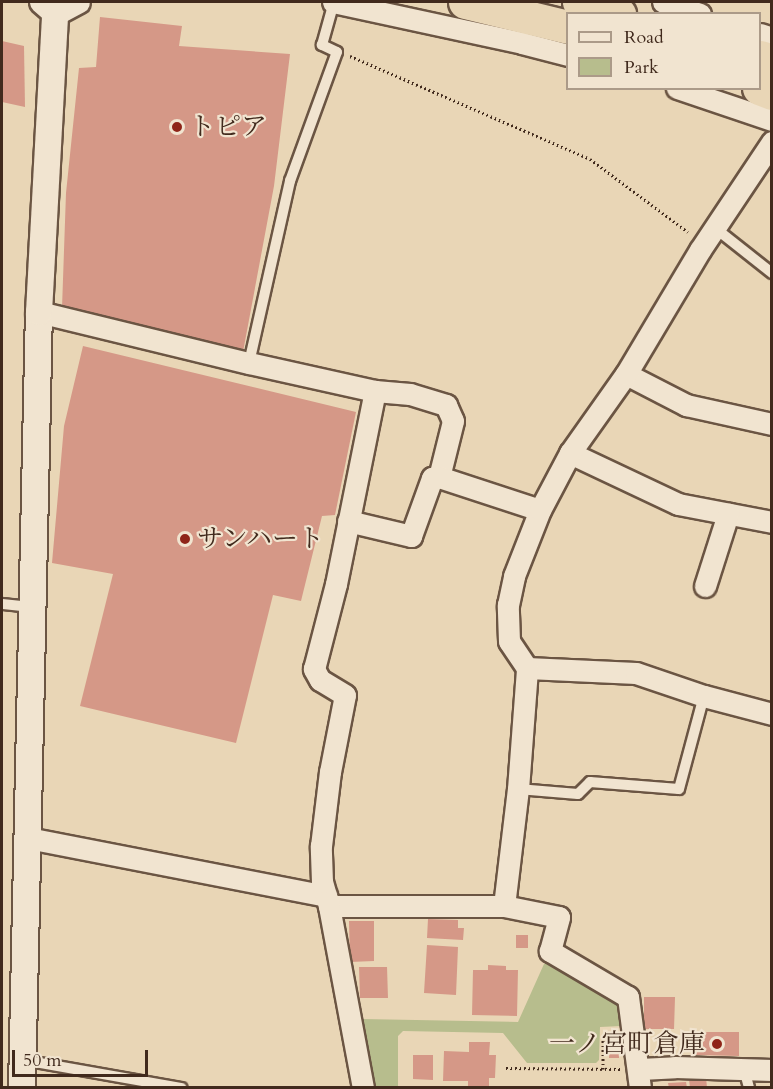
<!DOCTYPE html>
<html>
<head>
<meta charset="utf-8">
<style>
  body { margin:0 }
  #map { position:relative; width:773px; height:1089px; overflow:hidden; background:#e9d6b6; font-family:Cardo,"Noto Serif JP",serif }
  div>[style] { position:absolute }
  [style*='--x'] { left:calc(var(--x)*1px); top:calc(var(--y)*1px); width:calc(var(--w)*1px); rotate:calc(var(--a)*1deg) }
  .green>* { inset:0; background:#b7bd8d }
  .building>* { inset:0; background:#d59887 }
  .path>* { height:3px; margin-top:-1.5px; transform-origin:0; background:repeating-linear-gradient(90deg,#412a1d 0 1.5px,transparent 0 4.5px) }
  .roads { filter:drop-shadow(2px 0 #6b5543) drop-shadow(-2px 0 #6b5543) drop-shadow(0 2px #6b5543) drop-shadow(0 -2px #6b5543) }
  .service>* { height:10px; margin:-5px; padding:0 5px; transform-origin:5px; border-radius:5px; background:#f1e4d0 }
  .minor>* { height:21px; margin:-10.5px; padding:0 10.5px; transform-origin:10.5px; border-radius:10.5px; background:#f1e4d0 }
  .tertiary>* { height:26px; margin:-13px; padding:0 13px; transform-origin:13px; border-radius:13px; background:#f1e4d0 }
  .trunk>* { height:33px; margin:-16.5px; padding:0 16.5px; transform-origin:16.5px; border-radius:16.5px; background:#e9d6b6 }
  .dots>* { width:16px; height:16px; translate:-50% -50%; box-sizing:border-box; border:3px solid #f1e4d0; border-radius:50% }
  span { translate:-50% -50%; white-space:nowrap; text-align:center; line-height:1.15; -webkit-text-stroke:4.5px #f1e4d0; paint-order:stroke }
  .poi-label { font-size:26px; color:#412a1d }
  .left { translate:0 -50%; text-align:left }
  .right { translate:-100% -50%; text-align:right }
  .frame { position:absolute; inset:0; border:3px solid #412a1d; pointer-events:none }
  .legend { position:absolute; left:566px; top:12px; width:195px; height:78px; box-sizing:border-box; background:#f1e4d0; border:2px solid #ab9a88; margin:0; padding:8px 10px; list-style:none; font-size:18px; color:#412a1d }
  .legend li { display:flex; align-items:center; gap:12px; height:30px }
  .legend b { width:30px; border:2px solid #ab9a88 }
  .scale { position:absolute; left:12px; top:1050px; width:136px; height:27px; box-sizing:border-box; border:3px solid #412a1d; border-top:0; padding-left:8px; font-size:18px; line-height:21px; white-space:nowrap; color:#412a1d; -webkit-text-stroke:4px #f1e4d0; paint-order:stroke }
</style>
</head>
<body>
<div id="map">
  <div class="green">
    <i style="clip-path:polygon(551px 962px,619px 1002px,621px 1026px,600px 1027px,599px 1060px,596px 1063px,527px 1063px,503px 1033px,403px 1031px,398px 1036px,398px 1088px,369px 1087px,358px 1024px,362px 1019px,518px 1022px,544px 964px)"></i>
  </div>
  <div class="building">
    <i style="clip-path:polygon(100px 17px,182px 26px,179px 46px,290px 54px,274px 186px,243px 352px,62px 308px,66px 193px,79px 68px,96px 67px)"></i>
    <i style="clip-path:polygon(2px 41px,24px 46px,25px 107px,2px 102px)"></i>
    <i style="clip-path:polygon(83px 346px,356px 412px,335px 515px,322px 516px,301px 601px,273px 595px,236px 743px,80px 706px,113px 574px,52px 563px,64px 426px)"></i>
    <i style="clip-path:polygon(428px 919px,458px 920px,458px 928px,464px 928px,463px 940px,427px 938px)"></i>
    <i style="clip-path:polygon(349px 921px,374px 921px,374px 961px,350px 962px)"></i>
    <i style="clip-path:polygon(516px 935px,528px 935px,528px 948px,516px 948px)"></i>
    <i style="clip-path:polygon(427px 945px,458px 947px,456px 995px,424px 993px)"></i>
    <i style="clip-path:polygon(488px 965px,506px 966px,506px 970px,518px 970px,517px 1016px,472px 1015px,473px 970px,488px 970px)"></i>
    <i style="clip-path:polygon(359px 967px,387px 967px,388px 998px,360px 998px)"></i>
    <i style="clip-path:polygon(644px 997px,675px 997px,674px 1029px,644px 1029px)"></i>
    <i style="clip-path:polygon(696px 1032px,739px 1032px,739px 1056px,695px 1055px)"></i>
    <i style="clip-path:polygon(469px 1042px,490px 1042px,489px 1055px,496px 1055px,495px 1078px,489px 1078px,489px 1088px,468px 1088px,468px 1081px,443px 1081px,444px 1051px,469px 1052px)"></i>
    <i style="clip-path:polygon(610px 1047px,619px 1047px,619px 1058px,609px 1058px)"></i>
    <i style="clip-path:polygon(413px 1055px,433px 1055px,433px 1080px,413px 1079px)"></i>
    <i style="clip-path:polygon(706px 1077px,707px 1088px,690px 1088px,689px 1079px)"></i>
    <i style="clip-path:polygon(686px 1082px,687px 1088px,669px 1088px,668px 1083px)"></i>
  </div>
  <div class="path">
    <i style="--x:350;--y:56;--w:261;--a:23.2"></i>
    <i style="--x:590;--y:159;--w:122;--a:36.7"></i>
    <i style="--x:506;--y:1068;--w:114;--a:0.5"></i>
    <i style="--x:603;--y:1069;--w:30;--a:-90"></i>
  </div>
  <div class="roads">
    <div class="service">
      <i style="--x:715;--y:228;--w:73;--a:38.3"></i>
      <i style="--x:249;--y:363;--w:187;--a:-77.3"></i>
      <i style="--x:290;--y:181;--w:137;--a:-70"></i>
      <i style="--x:337;--y:52;--w:17;--a:-155"></i>
      <i style="--x:322;--y:45;--w:45;--a:-74.4"></i>
      <i style="--x:2;--y:604;--w:31;--a:6"></i>
      <i style="--x:518;--y:789;--w:60;--a:4.8"></i>
      <i style="--x:578;--y:794;--w:17;--a:-45"></i>
      <i style="--x:590;--y:782;--w:89;--a:4.5"></i>
      <i style="--x:679;--y:789;--w:96;--a:-75"></i>
      <i style="--x:23;--y:1060;--w:161;--a:10"></i>
      <i style="--x:744;--y:1069;--w:20;--a:75"></i>
    </div>
    <div class="minor">
      <i style="--x:40;--y:2;--w:20;--a:41"></i>
      <i style="--x:55;--y:15;--w:27;--a:-28"></i>
      <i style="--x:333;--y:2;--w:193;--a:12.2"></i>
      <i style="--x:522;--y:43;--w:48;--a:14.6"></i>
      <i style="--x:663;--y:2;--w:39;--a:18"></i>
      <i style="--x:760;--y:34;--w:13;--a:18"></i>
      <i style="--x:677;--y:88;--w:100;--a:18.6"></i>
      <i style="--x:39;--y:312;--w:216;--a:13.7"></i>
      <i style="--x:249;--y:363;--w:129;--a:12.5"></i>
      <i style="--x:375;--y:391;--w:35;--a:5"></i>
      <i style="--x:410;--y:394;--w:38;--a:17"></i>
      <i style="--x:446;--y:405;--w:17;--a:66"></i>
      <i style="--x:453;--y:421;--w:58;--a:104"></i>
      <i style="--x:439;--y:477;--w:106;--a:18.1"></i>
      <i style="--x:626;--y:374;--w:68;--a:27.3"></i>
      <i style="--x:686;--y:405;--w:88;--a:12.5"></i>
      <i style="--x:570;--y:453;--w:119;--a:25.3"></i>
      <i style="--x:678;--y:504;--w:96;--a:10.8"></i>
      <i style="--x:348;--y:521;--w:65;--a:13.4"></i>
      <i style="--x:411;--y:536;--w:62;--a:-70.1"></i>
      <i style="--x:432;--y:478;--w:7;--a:-8"></i>
      <i style="--x:705;--y:586;--w:76;--a:-72.3"></i>
      <i style="--x:527;--y:668;--w:109;--a:2.6"></i>
      <i style="--x:636;--y:673;--w:72;--a:18.7"></i>
      <i style="--x:704;--y:696;--w:70;--a:14.8"></i>
      <i style="--x:28;--y:838;--w:304;--a:11"></i>
      <i style="--x:329;--y:906;--w:175;--a:0"></i>
      <i style="--x:640;--y:1069;--w:35;--a:-3"></i>
      <i style="--x:675;--y:1067;--w:97;--a:1.8"></i>
      <i style="--x:363;--y:1088;--w:185;--a:-100.6"></i>
      <i style="--x:329;--y:906;--w:25;--a:-106"></i>
      <i style="--x:322;--y:882;--w:36;--a:-92"></i>
      <i style="--x:321;--y:846;--w:75;--a:-83.1"></i>
      <i style="--x:330;--y:772;--w:78;--a:-79"></i>
      <i style="--x:345;--y:695;--w:29;--a:-149"></i>
      <i style="--x:320;--y:680;--w:13;--a:-119"></i>
      <i style="--x:314;--y:669;--w:88;--a:-75.5"></i>
      <i style="--x:336;--y:584;--w:197;--a:-78.6"></i>
      <i style="--x:640;--y:1088;--w:92;--a:-97.5"></i>
      <i style="--x:628;--y:997;--w:91;--a:-149.5"></i>
      <i style="--x:550;--y:951;--w:35;--a:-75"></i>
      <i style="--x:559;--y:917;--w:56;--a:-168.7"></i>
      <i style="--x:504;--y:906;--w:118;--a:-83.2"></i>
      <i style="--x:518;--y:789;--w:121;--a:-85.7"></i>
      <i style="--x:527;--y:668;--w:32;--a:-124"></i>
      <i style="--x:509;--y:641;--w:36;--a:-92"></i>
      <i style="--x:508;--y:605;--w:30;--a:-78"></i>
      <i style="--x:514;--y:576;--w:71;--a:-68.5"></i>
      <i style="--x:540;--y:510;--w:64;--a:-62.2"></i>
      <i style="--x:570;--y:453;--w:97;--a:-54.7"></i>
      <i style="--x:626;--y:374;--w:144;--a:-59.2"></i>
      <i style="--x:700;--y:250;--w:130;--a:-56.3"></i>
    </div>
    <div class="tertiary">
      <i style="--x:22;--y:1088;--w:776;--a:-88.75"></i>
      <i style="--x:39;--y:312;--w:310;--a:-86.9"></i>
    </div>
    <div class="trunk">
      <i style="--x:465;--y:2;--w:106;--a:13.6"></i>
      <i style="--x:579;--y:2;--w:42;--a:16.7"></i>
      <i style="--x:760;--y:57;--w:13;--a:18"></i>
      <i style="--x:759;--y:88;--w:14;--a:21"></i>
    </div>
  </div>
  <div class="dots">
    <i style="left:177px;top:127px;background:#8f2418"></i>
    <i style="left:185px;top:539px;background:#8f2418"></i>
    <i style="left:717px;top:1044px;background:#8f2418"></i>
  </div>
  <div class="poi-label">
    <span class="left" style="left:189px;top:127px">トピア</span>
    <span class="left" style="left:197px;top:539px">サンハート</span>
    <span class="right" style="left:705px;top:1044px">一ノ宮町倉庫</span>
  </div>
  <div class="frame"></div>
  <ul class="legend">
  <li><b style="height:8px;background:#f1e4d0"></b>Road</li>
  <li><b style="height:16px;background:#b7bd8d"></b>Park</li>
  </ul>
  <div class="scale">50 m</div>
</div>
</body>
</html>
